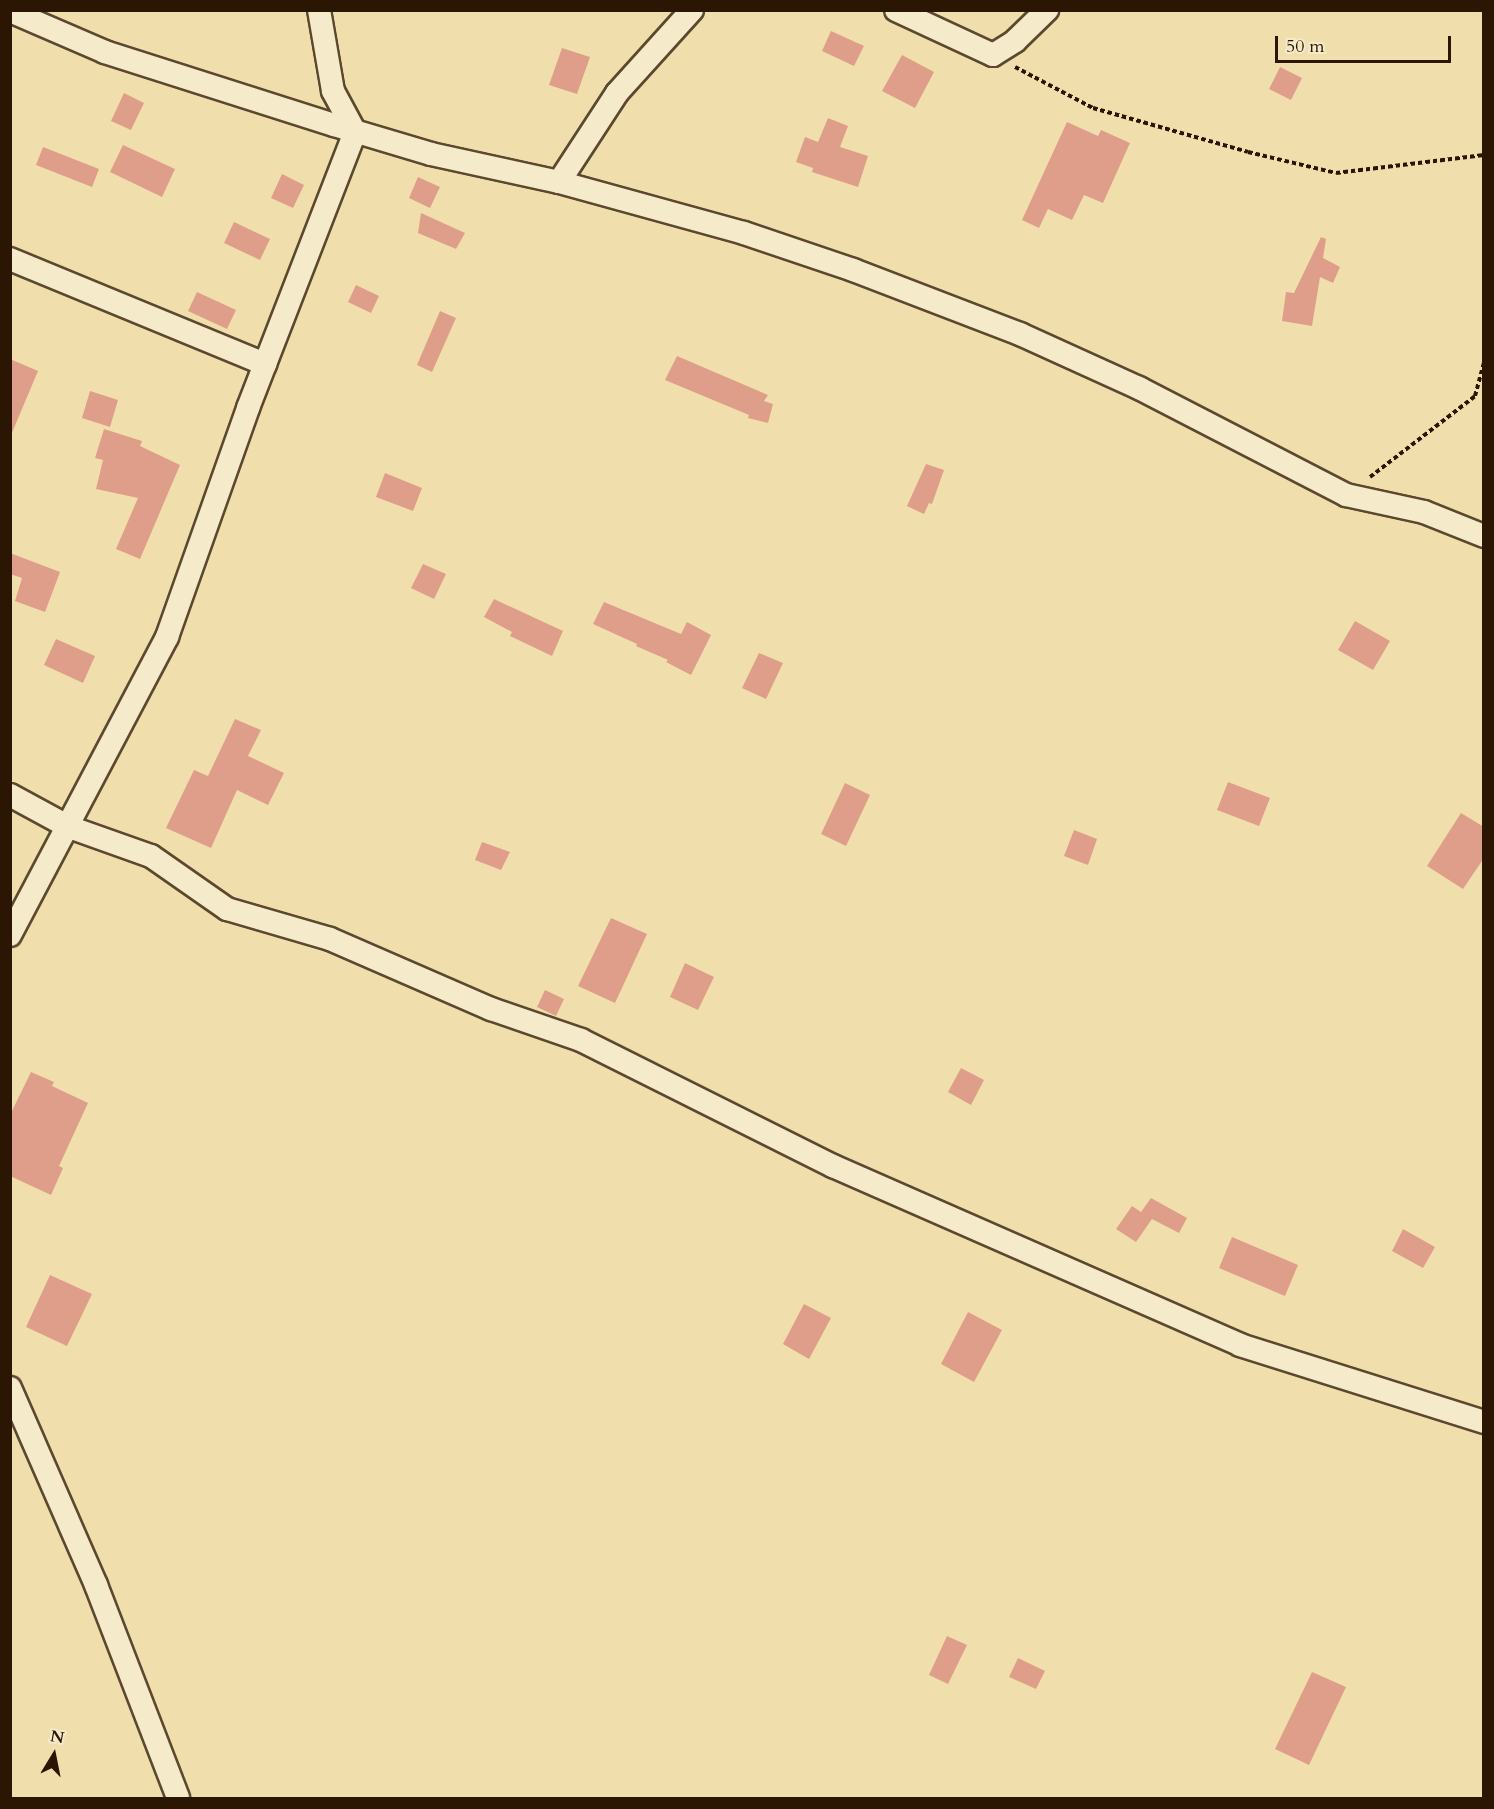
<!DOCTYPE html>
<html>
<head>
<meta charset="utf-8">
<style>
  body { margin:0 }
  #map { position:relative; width:1494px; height:1809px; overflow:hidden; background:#f0dfad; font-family:Cardo,serif }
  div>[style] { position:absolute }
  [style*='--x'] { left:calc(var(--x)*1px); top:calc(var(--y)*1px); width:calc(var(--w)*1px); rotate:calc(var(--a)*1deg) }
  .building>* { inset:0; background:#df9e8a }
  .path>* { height:4px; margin-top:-2px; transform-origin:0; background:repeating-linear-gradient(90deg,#2a1603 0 4.5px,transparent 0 7.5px) }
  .roads { filter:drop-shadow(2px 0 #5c482e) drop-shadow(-2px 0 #5c482e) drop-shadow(0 2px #5c482e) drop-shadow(0 -2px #5c482e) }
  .street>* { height:22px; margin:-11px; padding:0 11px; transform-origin:11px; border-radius:11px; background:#f5eaca }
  span { translate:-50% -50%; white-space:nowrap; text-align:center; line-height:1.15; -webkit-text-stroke:4.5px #f5eaca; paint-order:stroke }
  .frame { position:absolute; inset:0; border:12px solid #2a1603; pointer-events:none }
  .north { position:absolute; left:24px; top:1725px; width:60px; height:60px; -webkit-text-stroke:4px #f5eaca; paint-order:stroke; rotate:10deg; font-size:16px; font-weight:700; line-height:24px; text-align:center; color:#2a1603 }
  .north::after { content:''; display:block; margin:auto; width:21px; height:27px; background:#2a1603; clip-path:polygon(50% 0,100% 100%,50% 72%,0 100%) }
  .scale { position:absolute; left:1275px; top:36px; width:176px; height:27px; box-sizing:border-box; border:3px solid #2a1603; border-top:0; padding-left:8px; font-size:18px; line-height:21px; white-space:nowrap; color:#2a1603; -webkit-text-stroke:4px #f5eaca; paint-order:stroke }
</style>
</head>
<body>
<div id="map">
  <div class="building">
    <i style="clip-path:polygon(831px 31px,864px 46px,854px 66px,822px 51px)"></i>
    <i style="clip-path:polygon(562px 48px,590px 57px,577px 94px,549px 85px)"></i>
    <i style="clip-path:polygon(902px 55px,934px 72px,915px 108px,882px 91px)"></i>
    <i style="clip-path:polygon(1280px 67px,1302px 78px,1291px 100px,1269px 89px)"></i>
    <i style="clip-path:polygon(124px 93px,144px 103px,131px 130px,111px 121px)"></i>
    <i style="clip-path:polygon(828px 118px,848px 126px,840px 147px,868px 156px,858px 187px,812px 172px,813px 168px,796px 162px,805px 137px,818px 142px)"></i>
    <i style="clip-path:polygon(1067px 122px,1098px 136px,1101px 130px,1130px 143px,1103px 203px,1084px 195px,1072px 220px,1048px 209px,1039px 228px,1022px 220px)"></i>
    <i style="clip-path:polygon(123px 145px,175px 169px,162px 197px,110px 172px)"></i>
    <i style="clip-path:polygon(43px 147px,99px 169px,92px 187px,36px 165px)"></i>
    <i style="clip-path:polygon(282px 174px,304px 185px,293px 208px,271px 198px)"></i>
    <i style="clip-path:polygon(418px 177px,440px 187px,430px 208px,409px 198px)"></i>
    <i style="clip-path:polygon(421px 213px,465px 233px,456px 249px,418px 233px)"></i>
    <i style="clip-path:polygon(234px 222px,270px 239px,260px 260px,224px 243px)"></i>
    <i style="clip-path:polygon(1321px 237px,1326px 239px,1323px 258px,1340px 267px,1333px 283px,1320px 277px,1312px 326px,1282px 321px,1286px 292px,1294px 293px)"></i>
    <i style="clip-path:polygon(356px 285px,379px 296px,371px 313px,348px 302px)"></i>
    <i style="clip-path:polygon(197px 292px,236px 310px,227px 329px,188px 311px)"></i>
    <i style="clip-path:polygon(440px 311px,456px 318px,432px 372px,417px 365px)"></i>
    <i style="clip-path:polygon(677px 356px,768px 395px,764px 401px,773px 404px,768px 423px,748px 418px,749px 415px,665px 380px)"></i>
    <i style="clip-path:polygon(10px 359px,38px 371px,11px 435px,10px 435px)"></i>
    <i style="clip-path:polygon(90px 391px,118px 400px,110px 427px,82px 418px)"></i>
    <i style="clip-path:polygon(104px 429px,142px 441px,140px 446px,180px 465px,140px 559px,116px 549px,138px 498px,96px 489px,103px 460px,95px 458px)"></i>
    <i style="clip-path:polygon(926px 464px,944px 470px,932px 504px,929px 503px,924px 514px,907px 506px)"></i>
    <i style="clip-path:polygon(385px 473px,422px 488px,413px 511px,376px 497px)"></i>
    <i style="clip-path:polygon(10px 553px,60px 572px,45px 612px,15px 601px,22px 578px,10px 574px)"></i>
    <i style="clip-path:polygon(423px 564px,446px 574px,434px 599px,411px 588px)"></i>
    <i style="clip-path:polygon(494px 599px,563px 631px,552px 656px,510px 636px,512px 632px,484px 617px)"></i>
    <i style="clip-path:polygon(604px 602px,681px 634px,687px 622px,711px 635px,691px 675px,666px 662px,668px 660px,636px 646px,637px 644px,593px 624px)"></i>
    <i style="clip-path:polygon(1355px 621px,1390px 641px,1373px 670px,1338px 650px)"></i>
    <i style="clip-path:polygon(56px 639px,95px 656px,83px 683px,44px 665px)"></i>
    <i style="clip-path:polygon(759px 653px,783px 663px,766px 699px,742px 688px)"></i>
    <i style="clip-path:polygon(235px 719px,261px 730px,248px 756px,284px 773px,268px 805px,237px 790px,211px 848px,166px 828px,194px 770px,208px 776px)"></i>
    <i style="clip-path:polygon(1228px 782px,1270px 798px,1259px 826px,1217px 810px)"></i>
    <i style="clip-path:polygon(845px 783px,870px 795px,846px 846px,821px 834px)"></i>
    <i style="clip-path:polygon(1461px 813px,1484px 827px,1484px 858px,1463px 889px,1427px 866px)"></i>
    <i style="clip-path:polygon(1074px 830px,1097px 839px,1088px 865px,1064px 856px)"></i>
    <i style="clip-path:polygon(482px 842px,510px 852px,501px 870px,475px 860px)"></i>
    <i style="clip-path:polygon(611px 918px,647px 934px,615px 1003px,578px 986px)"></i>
    <i style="clip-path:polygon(685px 963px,714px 977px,698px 1010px,670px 997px)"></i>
    <i style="clip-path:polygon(545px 990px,564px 999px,556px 1016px,537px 1007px)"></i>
    <i style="clip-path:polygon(961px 1068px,984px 1080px,971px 1105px,948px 1092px)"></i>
    <i style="clip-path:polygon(31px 1072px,54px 1082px,52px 1086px,88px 1103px,59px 1166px,63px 1168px,51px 1195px,10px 1176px,10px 1115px)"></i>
    <i style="clip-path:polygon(1151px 1198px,1187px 1218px,1179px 1233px,1150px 1218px,1152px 1219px,1136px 1242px,1116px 1229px,1132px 1206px,1141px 1212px)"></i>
    <i style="clip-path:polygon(1403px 1229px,1435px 1247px,1423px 1268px,1392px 1251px)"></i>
    <i style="clip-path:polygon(1232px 1237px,1298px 1265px,1285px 1296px,1219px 1268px)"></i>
    <i style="clip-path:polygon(50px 1275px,92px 1294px,67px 1346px,26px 1327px)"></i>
    <i style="clip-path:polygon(804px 1304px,831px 1318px,809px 1359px,783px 1344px)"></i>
    <i style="clip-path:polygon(968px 1312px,1002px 1330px,974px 1382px,941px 1364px)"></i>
    <i style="clip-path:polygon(947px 1636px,967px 1645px,948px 1684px,929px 1675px)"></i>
    <i style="clip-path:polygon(1018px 1658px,1045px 1671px,1036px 1689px,1009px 1677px)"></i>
    <i style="clip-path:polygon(1312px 1672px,1346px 1687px,1309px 1765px,1275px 1749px)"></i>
  </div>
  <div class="path">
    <i style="--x:1015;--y:67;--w:88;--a:27.7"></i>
    <i style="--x:1093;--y:108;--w:161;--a:15.8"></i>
    <i style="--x:1248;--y:152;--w:90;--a:13.4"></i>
    <i style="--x:1336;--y:173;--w:149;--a:-6.9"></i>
    <i style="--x:1370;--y:477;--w:133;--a:-37.6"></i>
    <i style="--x:1475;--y:396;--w:35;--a:-75"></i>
  </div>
  <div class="roads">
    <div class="street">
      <i style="--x:896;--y:10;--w:107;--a:24.9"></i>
      <i style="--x:993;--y:55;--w:26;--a:-32"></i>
      <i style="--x:1015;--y:41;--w:45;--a:-44.1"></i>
      <i style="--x:10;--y:11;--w:103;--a:23.3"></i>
      <i style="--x:105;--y:52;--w:240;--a:17.7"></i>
      <i style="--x:334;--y:125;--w:101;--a:16.6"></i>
      <i style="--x:431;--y:154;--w:131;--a:12.3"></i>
      <i style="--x:559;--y:182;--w:192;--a:15.4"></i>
      <i style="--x:744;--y:233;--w:115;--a:18.7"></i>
      <i style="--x:853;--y:270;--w:179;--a:21"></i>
      <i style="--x:1020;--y:334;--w:131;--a:24.4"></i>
      <i style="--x:1139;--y:388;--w:233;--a:27.3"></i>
      <i style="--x:1346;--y:495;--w:80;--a:12.3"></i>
      <i style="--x:1424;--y:512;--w:65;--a:21.8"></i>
      <i style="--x:559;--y:182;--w:106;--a:-56.9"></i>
      <i style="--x:617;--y:93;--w:112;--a:-47.9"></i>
      <i style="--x:10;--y:259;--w:276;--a:22.4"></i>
      <i style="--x:10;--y:795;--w:67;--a:28.5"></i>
      <i style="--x:69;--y:827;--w:87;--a:19.5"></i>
      <i style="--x:151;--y:856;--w:93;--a:34.9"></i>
      <i style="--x:227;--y:909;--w:107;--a:16.2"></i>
      <i style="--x:330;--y:939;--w:176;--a:23.5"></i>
      <i style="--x:491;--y:1009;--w:95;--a:19"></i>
      <i style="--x:581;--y:1040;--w:282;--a:26.6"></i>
      <i style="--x:833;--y:1166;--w:445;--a:23.7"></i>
      <i style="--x:1240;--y:1345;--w:256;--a:17.5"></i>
      <i style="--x:10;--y:935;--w:337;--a:-62.2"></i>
      <i style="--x:167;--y:637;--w:243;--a:-70.5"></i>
      <i style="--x:248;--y:408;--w:296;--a:-68.8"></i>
      <i style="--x:355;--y:132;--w:47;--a:-118.2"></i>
      <i style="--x:333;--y:91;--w:82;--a:-99.8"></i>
      <i style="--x:10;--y:1388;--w:215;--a:66.4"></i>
      <i style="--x:96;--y:1585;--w:228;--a:68.9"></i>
    </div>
  </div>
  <div class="frame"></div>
  <div class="north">N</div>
  <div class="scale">50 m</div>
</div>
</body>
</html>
